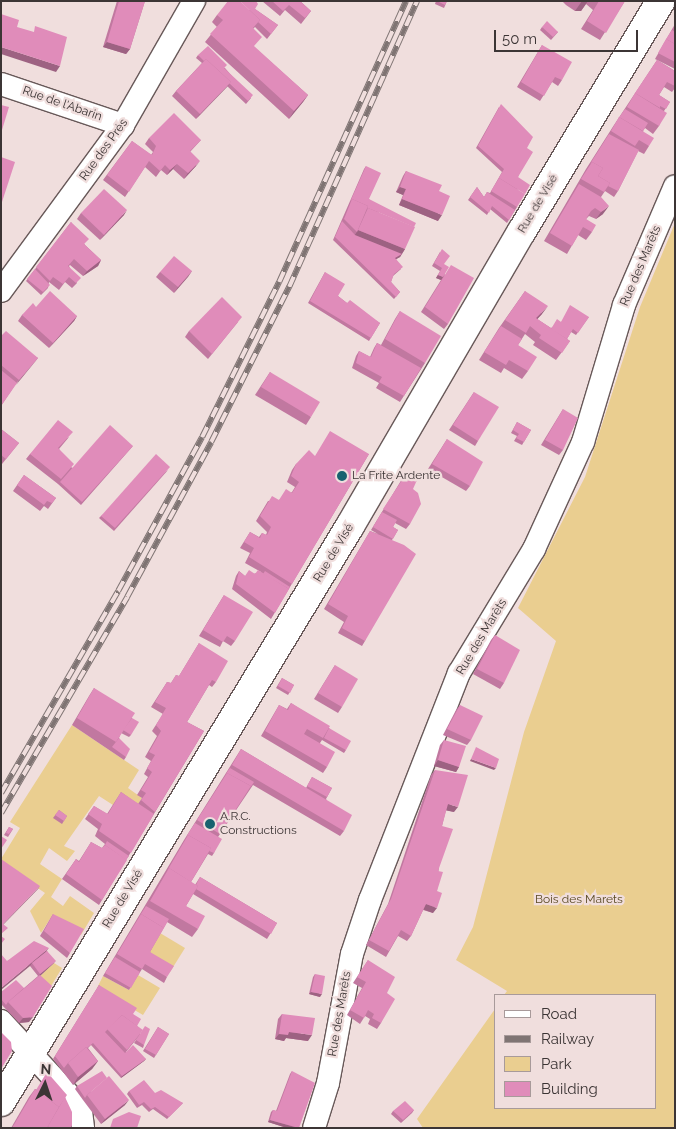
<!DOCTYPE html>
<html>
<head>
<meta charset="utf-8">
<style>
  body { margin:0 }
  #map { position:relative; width:676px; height:1129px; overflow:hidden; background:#f0dedd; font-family:Raleway,sans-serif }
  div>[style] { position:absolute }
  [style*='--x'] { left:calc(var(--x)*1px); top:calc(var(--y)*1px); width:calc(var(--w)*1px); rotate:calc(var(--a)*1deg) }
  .green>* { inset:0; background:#eace90 }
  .roads { filter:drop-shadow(1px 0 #685959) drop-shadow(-1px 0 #685959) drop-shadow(0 1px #685959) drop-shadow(0 -1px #685959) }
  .street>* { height:22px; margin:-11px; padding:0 11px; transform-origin:11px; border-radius:11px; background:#fff }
  .secondary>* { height:28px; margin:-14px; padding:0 14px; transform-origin:14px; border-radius:14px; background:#fff }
  .rail>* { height:5.5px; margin-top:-2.75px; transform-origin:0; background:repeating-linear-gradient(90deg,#f0dedd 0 11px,#7f7473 0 22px); box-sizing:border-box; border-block:1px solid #7f7473 }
  .wall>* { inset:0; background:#c178a0 }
  .shaded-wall>* { inset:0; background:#9d6282 }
  .building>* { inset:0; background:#e08cba }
  .dots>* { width:14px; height:14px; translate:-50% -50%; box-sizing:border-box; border:2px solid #f0dedd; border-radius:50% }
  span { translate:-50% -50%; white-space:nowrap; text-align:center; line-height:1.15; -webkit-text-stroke:4.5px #f0dedd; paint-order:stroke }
  .street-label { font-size:12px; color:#3c3535 }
  .poi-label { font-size:12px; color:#3c3535 }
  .left { translate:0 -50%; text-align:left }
  .park-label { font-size:12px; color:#584822 }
  .frame { position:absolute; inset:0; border:2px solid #3c3535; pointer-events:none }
  .legend { position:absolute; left:494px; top:994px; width:162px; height:115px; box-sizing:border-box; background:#f0dedd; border:1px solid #a89a9a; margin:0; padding:6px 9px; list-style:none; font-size:15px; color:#3c3535 }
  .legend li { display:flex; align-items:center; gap:10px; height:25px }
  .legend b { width:25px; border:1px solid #a89a9a }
  .north { position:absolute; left:20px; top:1059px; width:50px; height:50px; -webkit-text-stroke:4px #f0dedd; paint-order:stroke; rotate:4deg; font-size:14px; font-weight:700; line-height:20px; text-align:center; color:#3c3535 }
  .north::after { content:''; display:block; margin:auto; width:18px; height:22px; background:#3c3535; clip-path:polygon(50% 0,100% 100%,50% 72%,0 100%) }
  .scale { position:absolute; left:494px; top:30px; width:144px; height:22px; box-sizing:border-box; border:2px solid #3c3535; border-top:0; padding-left:6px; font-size:15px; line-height:18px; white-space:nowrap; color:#3c3535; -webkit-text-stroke:4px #f0dedd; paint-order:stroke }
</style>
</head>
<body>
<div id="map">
  <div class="green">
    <i style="clip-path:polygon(675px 223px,675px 1128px,423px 1128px,417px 1119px,495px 1009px,495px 1108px,655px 1108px,655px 995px,504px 995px,507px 991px,456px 960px,473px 927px,524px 732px,556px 641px,518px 608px,585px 477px,640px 307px)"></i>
    <i style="clip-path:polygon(72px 725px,139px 770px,128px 788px,142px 798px,137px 806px,120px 794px,113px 805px,99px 796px,64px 846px,75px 851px,67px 861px,49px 848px,40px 864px,62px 879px,51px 897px,63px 906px,70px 896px,94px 913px,81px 935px,50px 919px,41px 933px,30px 911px,45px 893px,1px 863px,1px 859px,20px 828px,10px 822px)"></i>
    <i style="clip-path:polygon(160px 933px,185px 948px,170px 972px,146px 957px)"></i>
    <i style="clip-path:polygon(54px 963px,62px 968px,48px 991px,39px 977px)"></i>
    <i style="clip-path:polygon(138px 975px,160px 988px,143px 1015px,97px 988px,103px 976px,129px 990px)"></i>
  </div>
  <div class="roads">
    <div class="street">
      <i style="--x:1;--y:84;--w:129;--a:18.6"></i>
      <i style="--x:1;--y:291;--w:206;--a:-53.7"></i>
      <i style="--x:123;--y:125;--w:143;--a:-60.2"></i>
      <i style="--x:1;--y:1021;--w:105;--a:47.3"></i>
      <i style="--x:72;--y:1098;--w:16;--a:55"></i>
      <i style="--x:81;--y:1111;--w:17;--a:83"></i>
      <i style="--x:314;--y:1128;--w:47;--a:-72.7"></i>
      <i style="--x:328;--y:1083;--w:131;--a:-79.5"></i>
      <i style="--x:352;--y:954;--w:57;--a:-71.6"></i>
      <i style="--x:370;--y:900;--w:244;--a:-68.6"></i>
      <i style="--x:459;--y:673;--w:145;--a:-58.8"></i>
      <i style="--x:534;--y:549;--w:118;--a:-65.4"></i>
      <i style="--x:583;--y:442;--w:143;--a:-73.3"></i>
      <i style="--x:624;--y:305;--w:129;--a:-66.8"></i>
    </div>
    <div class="secondary">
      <i style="--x:1;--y:1102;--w:673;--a:-58.79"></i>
      <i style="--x:350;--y:526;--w:341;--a:-59.8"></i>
      <i style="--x:522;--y:231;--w:269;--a:-58.9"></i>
    </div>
  </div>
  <div class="rail">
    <i style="--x:1;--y:793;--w:233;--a:-59.9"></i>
    <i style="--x:118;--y:591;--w:175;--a:-61.4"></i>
    <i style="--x:202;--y:437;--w:173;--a:-63.6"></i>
    <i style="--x:279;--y:282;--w:308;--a:-65.7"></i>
    <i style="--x:1;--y:813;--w:250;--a:-59.7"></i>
    <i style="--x:127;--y:597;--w:176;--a:-61.5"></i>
    <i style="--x:211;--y:442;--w:174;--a:-63.3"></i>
    <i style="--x:289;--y:287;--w:313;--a:-65.9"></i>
  </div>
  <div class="wall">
    <i style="clip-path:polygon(117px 1px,145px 1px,130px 49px,126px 54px,103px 47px)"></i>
    <i style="clip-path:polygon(262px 1px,300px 1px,311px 11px,301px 24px,285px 10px,280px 16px)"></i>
    <i style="clip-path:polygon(436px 1px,447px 1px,444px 8px,435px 4px)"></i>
    <i style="clip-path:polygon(562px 1px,625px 1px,600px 40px,581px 29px,593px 10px,586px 4px,581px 11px,575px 11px,566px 5px)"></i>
    <i style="clip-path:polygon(255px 9px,278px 25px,267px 39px,255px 27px,253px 29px,254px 47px,308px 95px,303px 102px,289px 119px,205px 42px,217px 27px,212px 22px,217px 15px)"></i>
    <i style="clip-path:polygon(675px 24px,675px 69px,655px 59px)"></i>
    <i style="clip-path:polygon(542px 27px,558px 32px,551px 40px,540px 30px)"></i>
    <i style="clip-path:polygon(542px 45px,562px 80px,558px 86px,552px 82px,540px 101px,517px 87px)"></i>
    <i style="clip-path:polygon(198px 55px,225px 68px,251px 98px,246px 104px,227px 86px,196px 119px,172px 96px,176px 91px,202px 63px,196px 58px)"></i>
    <i style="clip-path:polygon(657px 60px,675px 71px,675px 88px,672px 92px,664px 87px,659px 95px,670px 102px,664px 111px,659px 126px,653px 134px,645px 128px,643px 131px,649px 146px,644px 154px,638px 151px,618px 191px,614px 197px,605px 191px,601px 197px,603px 214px,596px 219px,589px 216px,586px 219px,592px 232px,586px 240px,578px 235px,567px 254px,544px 241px,586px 169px,614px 125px)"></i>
    <i style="clip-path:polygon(499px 107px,527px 148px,518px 177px,517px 207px,507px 223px,490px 209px,487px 215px,468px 200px,477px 187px,484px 197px,487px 192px,490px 193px,502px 172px,476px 148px)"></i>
    <i style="clip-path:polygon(149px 138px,201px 140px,190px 152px,196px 166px,184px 179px,173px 169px,167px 175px,161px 170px,156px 177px,145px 167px,125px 197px,103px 180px,132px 141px,151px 155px,153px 152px,145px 144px)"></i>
    <i style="clip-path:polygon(366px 166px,369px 199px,405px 249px,400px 257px,396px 259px,401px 269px,393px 276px,391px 282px,400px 292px,394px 299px,333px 240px,364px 169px)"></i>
    <i style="clip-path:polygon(406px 171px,439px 191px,438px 221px,399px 205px,403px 195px,396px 192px,403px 176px)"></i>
    <i style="clip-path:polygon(81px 213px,124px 215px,100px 240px,77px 219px)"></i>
    <i style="clip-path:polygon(71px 222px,85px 245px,101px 260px,98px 266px,83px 276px,70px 265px,69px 266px,77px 283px,72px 288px,65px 282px,59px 290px,49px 282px,48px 288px,41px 295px,26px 281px)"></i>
    <i style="clip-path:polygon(440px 252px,444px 264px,448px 324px,444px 329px,421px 312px,441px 280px,436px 278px,440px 271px,432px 266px)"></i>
    <i style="clip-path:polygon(192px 271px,174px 293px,156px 277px,160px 272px)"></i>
    <i style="clip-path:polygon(325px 272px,338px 296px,347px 303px,380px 323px,369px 341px,308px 303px)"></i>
    <i style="clip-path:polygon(525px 291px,542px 314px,537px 319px,551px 328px,560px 322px,589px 317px,576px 335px,571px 332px,567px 339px,570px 341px,556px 360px,533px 345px,535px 342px,525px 334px,518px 345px,528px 371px,522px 379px,504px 368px,501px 373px,479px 360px,499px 328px)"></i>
    <i style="clip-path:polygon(36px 307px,77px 316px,74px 321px,49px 348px,18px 321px,22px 315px)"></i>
    <i style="clip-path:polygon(400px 311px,425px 363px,400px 402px,376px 388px,379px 383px,352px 368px,356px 356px,359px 351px,370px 357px,374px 348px,377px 343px,381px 345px,395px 319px)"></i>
    <i style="clip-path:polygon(238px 322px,208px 359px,185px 337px,189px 331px)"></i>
    <i style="clip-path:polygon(1px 336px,38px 358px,15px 385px,1px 406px)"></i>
    <i style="clip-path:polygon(270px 372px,311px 417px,306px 425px,255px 395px)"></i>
    <i style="clip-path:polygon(474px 392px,478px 441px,475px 446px,449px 430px)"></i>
    <i style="clip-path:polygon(563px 409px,563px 450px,559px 455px,541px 445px)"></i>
    <i style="clip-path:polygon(517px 422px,531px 430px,522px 445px,514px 441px,517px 436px,511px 433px)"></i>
    <i style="clip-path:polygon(1px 429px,19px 443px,2px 464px,1px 463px)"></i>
    <i style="clip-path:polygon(69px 437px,59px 449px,72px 468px,133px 446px,81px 505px,58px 484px,26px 459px,30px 454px)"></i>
    <i style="clip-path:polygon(447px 439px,470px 486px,466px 491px,428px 469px)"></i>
    <i style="clip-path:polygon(369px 454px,271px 619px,232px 589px,236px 576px,239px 571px,245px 576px,261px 572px,245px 563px,250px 553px,240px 548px,250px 532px,259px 537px,262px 533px,266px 535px,267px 532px,256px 521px,268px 501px,279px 500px,292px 492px,295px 487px,287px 482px,292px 470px,296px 464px,315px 456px)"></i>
    <i style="clip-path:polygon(168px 470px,114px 531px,99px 518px,101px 516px)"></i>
    <i style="clip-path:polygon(24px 475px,56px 498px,48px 509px,44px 506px,40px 511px,13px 491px)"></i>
    <i style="clip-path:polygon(402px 479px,413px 489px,410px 524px,406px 529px,395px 523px,393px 527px,398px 530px,392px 540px,365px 641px,362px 646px,338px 633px,344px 622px,324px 609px,370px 531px,378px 534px,371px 530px,380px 515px)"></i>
    <i style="clip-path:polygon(224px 595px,235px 641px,231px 646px,223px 641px,220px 647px,199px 636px)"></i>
    <i style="clip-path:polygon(495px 635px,504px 683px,500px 689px,473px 674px,491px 640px)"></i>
    <i style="clip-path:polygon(199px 643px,216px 682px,212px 687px,209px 685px,187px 722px,204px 731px,99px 905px,62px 879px,76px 859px,79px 861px,91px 842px,102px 848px,105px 844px,95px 836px,98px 829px,85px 819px,94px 806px,107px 814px,121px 792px,138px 804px,142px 798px,137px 795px,148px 777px,144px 774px,151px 761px,145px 757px,157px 736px,152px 731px,163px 714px,151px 707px,167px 682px,171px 683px,176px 675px,179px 676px)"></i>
    <i style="clip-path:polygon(335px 665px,342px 707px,338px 713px,314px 699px)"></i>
    <i style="clip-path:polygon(282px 678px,294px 685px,288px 695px,276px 688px)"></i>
    <i style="clip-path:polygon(94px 688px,132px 718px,131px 735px,129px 737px,121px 733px,119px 738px,126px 757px,124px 760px,72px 725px,89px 696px)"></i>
    <i style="clip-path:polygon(291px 703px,329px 728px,346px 750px,344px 753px,322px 740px,320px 743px,327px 767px,323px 773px,261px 736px,279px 705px,287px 709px)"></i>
    <i style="clip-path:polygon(460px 705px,471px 740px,467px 745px,443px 735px,456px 710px)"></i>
    <i style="clip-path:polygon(444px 740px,459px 767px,456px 772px,434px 766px,440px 745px)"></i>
    <i style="clip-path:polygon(241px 749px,306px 788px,312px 777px,332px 788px,326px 799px,344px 831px,340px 836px,253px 785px,218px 837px,214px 853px,212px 856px,208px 854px,191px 882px,195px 885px,200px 877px,277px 923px,267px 939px,193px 894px,186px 906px,198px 929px,192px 937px,167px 922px,150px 952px,167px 977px,164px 983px,142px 969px,129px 990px,103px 976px,184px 840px)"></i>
    <i style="clip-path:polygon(435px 770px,454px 812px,446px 810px,442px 826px,437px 891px,433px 913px,423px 910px,411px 936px,407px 941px,398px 936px,386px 957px,366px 945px,388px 904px,431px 775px)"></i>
    <i style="clip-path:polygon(59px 810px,67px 816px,62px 824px,53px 818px)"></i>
    <i style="clip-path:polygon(9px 827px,13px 829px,8px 837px,4px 835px)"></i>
    <i style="clip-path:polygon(53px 914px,70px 953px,67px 958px,40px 936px)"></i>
    <i style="clip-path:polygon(47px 951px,54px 963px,40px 975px,29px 1022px,19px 1023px,1px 1004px,1px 992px,24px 988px,38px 976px,30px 966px,7px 961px)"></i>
    <i style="clip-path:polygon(368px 960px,387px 993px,381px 1023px,377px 1029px,368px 1024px,370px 1019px,365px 1016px,360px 1024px,347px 1015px,362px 988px,353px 983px)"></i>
    <i style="clip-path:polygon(315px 974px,320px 997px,309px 994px,313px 977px)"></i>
    <i style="clip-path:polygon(99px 985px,133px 1014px,144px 1045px,143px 1048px,134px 1043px,139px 1036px,126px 1052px,146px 1059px,144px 1061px,121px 1078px,91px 1045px,88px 1048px,98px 1061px,92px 1069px,73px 1085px,53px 1059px)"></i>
    <i style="clip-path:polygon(282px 1014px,308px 1041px,286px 1038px,284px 1041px,275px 1039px,278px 1019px)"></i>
    <i style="clip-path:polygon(158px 1027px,169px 1034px,154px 1058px,143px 1051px)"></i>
    <i style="clip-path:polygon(292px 1071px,299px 1128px,287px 1128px,268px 1122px,271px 1112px,273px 1110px,276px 1111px,290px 1074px)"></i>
    <i style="clip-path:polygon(77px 1086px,125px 1105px,101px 1124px,83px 1100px,75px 1089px)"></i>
    <i style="clip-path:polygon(35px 1089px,65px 1097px,71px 1128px,11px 1128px,29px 1097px)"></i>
    <i style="clip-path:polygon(129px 1091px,155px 1093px,183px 1103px,167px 1119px,153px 1109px,149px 1112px,142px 1105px,137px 1108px,127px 1094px)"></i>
    <i style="clip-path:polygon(414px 1110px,412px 1113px,401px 1123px,391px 1114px,393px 1111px)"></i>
  </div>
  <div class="shaded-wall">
    <i style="clip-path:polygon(582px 1px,588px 1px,581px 11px,575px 11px)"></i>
    <i style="clip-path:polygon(107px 42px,130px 49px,126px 54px,103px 47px)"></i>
    <i style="clip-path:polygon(1px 47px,60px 66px,56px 72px,1px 54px)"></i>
    <i style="clip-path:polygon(231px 82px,227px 87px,196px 119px,200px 114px)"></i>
    <i style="clip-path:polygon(308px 95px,303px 102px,289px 119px,294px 111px)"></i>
    <i style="clip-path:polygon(200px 161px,196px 166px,184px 179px,188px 173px)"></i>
    <i style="clip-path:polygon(177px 164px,173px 169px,167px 175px,170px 170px)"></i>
    <i style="clip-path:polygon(400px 187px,406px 189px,403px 195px,396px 192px)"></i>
    <i style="clip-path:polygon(402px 199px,442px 215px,438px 221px,399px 205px)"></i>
    <i style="clip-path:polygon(609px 206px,603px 214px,596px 219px,601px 212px)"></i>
    <i style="clip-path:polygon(127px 210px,124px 215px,100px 240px,104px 235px)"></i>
    <i style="clip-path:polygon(358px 230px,405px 249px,400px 257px,393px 261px,353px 238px)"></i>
    <i style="clip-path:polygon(101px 260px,98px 266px,83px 276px,87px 271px)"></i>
    <i style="clip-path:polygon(192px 271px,188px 277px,174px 293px,178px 287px)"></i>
    <i style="clip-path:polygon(438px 275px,443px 277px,441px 280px,436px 278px)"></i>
    <i style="clip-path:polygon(548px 306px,542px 314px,531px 326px,536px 318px)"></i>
    <i style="clip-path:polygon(77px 316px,74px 321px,49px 348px,53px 343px)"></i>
    <i style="clip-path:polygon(38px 358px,34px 363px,16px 385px,19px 380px)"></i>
    <i style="clip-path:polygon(471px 759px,496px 768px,494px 770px,470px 761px)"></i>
    <i style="clip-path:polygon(438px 760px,459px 767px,456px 772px,434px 766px)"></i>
    <i style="clip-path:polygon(448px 804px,458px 807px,454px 812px,444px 810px)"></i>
    <i style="clip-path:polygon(40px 886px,38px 889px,1px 927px,3px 924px)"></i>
    <i style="clip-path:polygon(426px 904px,437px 908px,433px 913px,422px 909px)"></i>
    <i style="clip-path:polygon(49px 948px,45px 953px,32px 963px,30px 966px,1px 990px,1px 988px)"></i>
    <i style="clip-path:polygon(56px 961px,54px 963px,39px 977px,40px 974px)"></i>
    <i style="clip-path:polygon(311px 992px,322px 994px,320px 997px,309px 994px)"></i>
    <i style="clip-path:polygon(33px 1017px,29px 1022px,19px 1023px,23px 1018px)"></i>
    <i style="clip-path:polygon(289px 1032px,312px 1035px,308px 1041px,286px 1038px,284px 1041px,275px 1039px,279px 1034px)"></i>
    <i style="clip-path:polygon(146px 1059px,144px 1061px,121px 1078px,122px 1076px)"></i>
    <i style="clip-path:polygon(98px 1061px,92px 1069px,73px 1085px,78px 1077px)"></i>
    <i style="clip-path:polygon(129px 1100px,125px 1105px,101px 1124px,105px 1119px)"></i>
    <i style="clip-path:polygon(270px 1120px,298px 1128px,287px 1128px,268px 1122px)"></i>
  </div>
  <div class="building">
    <i style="clip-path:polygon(119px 1px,145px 1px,130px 49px,107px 42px)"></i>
    <i style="clip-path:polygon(228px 1px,240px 1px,260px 20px,253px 28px,262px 37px,254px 46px,308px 95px,294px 111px,210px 34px,223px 20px,217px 15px)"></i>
    <i style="clip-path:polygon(240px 1px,256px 1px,258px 4px,255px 9px,278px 25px,271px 34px,258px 22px,260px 20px)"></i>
    <i style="clip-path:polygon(272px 1px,300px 1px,311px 11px,305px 18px,289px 5px,283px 11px)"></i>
    <i style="clip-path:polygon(437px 1px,447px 1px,445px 5px)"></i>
    <i style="clip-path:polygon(599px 1px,625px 1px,606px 33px,587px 21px)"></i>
    <i style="clip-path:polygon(1px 14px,19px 20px,17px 27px,34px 32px,35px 26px,67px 37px,60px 66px,1px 47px)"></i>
    <i style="clip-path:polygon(547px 21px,558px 32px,553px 37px,542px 27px)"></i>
    <i style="clip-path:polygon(672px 30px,675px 32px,675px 44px,666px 39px,664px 42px)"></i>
    <i style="clip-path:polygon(666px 39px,675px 44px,675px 62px,658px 53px)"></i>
    <i style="clip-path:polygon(542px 45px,572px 62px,562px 80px,555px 77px,544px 96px,521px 82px)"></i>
    <i style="clip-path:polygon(208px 46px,227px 65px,224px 68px,253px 95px,248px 101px,229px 83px,231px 82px,206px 59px,204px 61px,198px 55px)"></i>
    <i style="clip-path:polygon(206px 59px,231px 82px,200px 114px,176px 91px)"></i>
    <i style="clip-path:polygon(657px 60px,675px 71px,675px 86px,667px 82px,659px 95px,670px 102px,666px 109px,660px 106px,660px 108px,635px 93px,633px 96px)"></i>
    <i style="clip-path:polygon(635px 93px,667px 113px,659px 126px,627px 107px)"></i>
    <i style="clip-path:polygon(501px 104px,533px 137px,527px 148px,533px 152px,518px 177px,530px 185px,525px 194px,499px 178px,497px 181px,504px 169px,478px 146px)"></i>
    <i style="clip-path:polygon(1px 105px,9px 107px,2px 130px,1px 130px)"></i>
    <i style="clip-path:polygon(625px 109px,648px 123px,643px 131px,619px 117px,618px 119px)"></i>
    <i style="clip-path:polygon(174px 113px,201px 140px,190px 151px,200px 161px,188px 173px,177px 164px,170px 170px,165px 165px,160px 171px,149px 161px,129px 192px,107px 175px,132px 141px,152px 155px,156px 146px,149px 138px)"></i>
    <i style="clip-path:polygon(619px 117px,654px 138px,649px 146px,639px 140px,635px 146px,611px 131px)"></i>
    <i style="clip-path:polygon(609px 134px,639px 150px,618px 191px,608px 186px,610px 183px,598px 176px,603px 168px,592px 162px,590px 164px)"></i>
    <i style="clip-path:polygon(1px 157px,15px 162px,1px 205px)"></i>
    <i style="clip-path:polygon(592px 162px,603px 168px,598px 176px,610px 183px,604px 192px,581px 179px)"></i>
    <i style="clip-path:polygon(366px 166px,381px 173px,369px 199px,416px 223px,414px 227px,368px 208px,367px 209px,368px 206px,352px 199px,350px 202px)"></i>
    <i style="clip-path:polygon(406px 171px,442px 185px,439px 191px,450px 196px,442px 215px,402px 199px,406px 189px,400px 187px)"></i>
    <i style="clip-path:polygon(499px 178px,525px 194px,517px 207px,491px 191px)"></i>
    <i style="clip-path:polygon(579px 184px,601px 197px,609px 206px,601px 212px,595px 208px,591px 211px,586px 219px,596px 225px,592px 232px,583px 227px,572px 246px,550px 233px)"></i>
    <i style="clip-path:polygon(477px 187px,484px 197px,487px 192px,515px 210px,509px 220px,492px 206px,489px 213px,470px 197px)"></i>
    <i style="clip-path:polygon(104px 189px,127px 210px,104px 235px,81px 213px)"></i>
    <i style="clip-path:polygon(352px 199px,368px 206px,357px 232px,344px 219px)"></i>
    <i style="clip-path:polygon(368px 208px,415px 227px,405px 249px,358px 230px)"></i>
    <i style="clip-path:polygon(342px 221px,355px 235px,402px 254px,395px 258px,403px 267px,394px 274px,391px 282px,400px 292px,396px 297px,335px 237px)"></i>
    <i style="clip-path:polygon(71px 222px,89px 239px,84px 244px,101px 260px,87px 271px,74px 259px,68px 266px,81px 278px,76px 283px,69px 277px,63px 284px,53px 277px,50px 281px,36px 267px)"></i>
    <i style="clip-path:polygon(442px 249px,450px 256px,444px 264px,449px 267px,443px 277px,438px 275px,442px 268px,434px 263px)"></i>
    <i style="clip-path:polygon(174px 256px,192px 271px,178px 287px,160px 272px)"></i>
    <i style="clip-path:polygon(451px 265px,474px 278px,448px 324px,425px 307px)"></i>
    <i style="clip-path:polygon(35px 269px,50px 285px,43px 292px,27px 279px)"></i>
    <i style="clip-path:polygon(325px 272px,345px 284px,338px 296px,347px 303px,350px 300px,380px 323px,371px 338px,310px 301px)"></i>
    <i style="clip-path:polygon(50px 291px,77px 316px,53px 343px,22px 315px,33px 303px,36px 307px)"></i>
    <i style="clip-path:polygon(525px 291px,548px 306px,536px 318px,570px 341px,562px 353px,539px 338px,541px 335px,530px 326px,526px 333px,505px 320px)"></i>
    <i style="clip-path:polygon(222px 297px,242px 317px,212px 354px,189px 331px)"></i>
    <i style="clip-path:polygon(570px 305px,589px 317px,578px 333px,573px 329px,567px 339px,551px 329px,557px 319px,561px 322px)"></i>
    <i style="clip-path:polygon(400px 311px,441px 336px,425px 363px,385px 339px)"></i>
    <i style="clip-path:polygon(501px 326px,522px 339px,518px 345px,537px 357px,528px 371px,509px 360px,506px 365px,484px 352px)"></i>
    <i style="clip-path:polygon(6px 331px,38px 358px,19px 380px,1px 365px,1px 336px)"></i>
    <i style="clip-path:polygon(377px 343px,421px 368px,404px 396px,379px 382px,382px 377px,356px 363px,359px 351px,371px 357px)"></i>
    <i style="clip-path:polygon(1px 370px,17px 383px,1px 406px)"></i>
    <i style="clip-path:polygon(270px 372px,320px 402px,311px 417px,261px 387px)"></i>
    <i style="clip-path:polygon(474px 392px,499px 407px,478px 441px,453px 425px)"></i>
    <i style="clip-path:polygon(563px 409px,578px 418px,563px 450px,545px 440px)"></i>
    <i style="clip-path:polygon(58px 420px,73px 432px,58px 448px,74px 464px,61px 479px,30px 454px)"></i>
    <i style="clip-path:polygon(517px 422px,531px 430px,524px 442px,516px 438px,519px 434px,513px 430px)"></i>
    <i style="clip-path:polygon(110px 425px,133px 446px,82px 502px,60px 482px)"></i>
    <i style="clip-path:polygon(1px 429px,19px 443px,6px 459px,1px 455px)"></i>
    <i style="clip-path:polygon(330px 431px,369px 454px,292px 584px,249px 557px,254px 548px,244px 542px,250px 532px,260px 538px,262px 533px,267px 535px,271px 527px,260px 516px,272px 496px,279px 500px,286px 489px,292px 493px,299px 482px,291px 476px,296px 464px,309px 450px,315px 456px)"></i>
    <i style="clip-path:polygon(447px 439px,483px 462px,470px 486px,432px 464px)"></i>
    <i style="clip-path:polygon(156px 454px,170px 467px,115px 528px,101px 516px)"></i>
    <i style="clip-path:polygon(406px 474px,417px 480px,413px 489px,418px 493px,421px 504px,410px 524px,383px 509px)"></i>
    <i style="clip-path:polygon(24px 475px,56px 498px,52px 503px,47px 501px,44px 505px,17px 485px)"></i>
    <i style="clip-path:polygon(382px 512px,397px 520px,393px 527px,398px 530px,393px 539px,373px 527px)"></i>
    <i style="clip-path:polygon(370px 531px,404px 545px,416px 554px,365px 641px,342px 628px,348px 616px,328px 604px)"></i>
    <i style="clip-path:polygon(249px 570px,255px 574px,258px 570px,289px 589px,275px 613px,236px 584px,239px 571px,245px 576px)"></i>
    <i style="clip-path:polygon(265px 571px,290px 587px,289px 589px,263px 574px)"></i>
    <i style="clip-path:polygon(224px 595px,253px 612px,235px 641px,227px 636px,223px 642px,203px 630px)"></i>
    <i style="clip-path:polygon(495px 635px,520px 650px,504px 683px,477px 669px)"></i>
    <i style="clip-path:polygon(199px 643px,228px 661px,216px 682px,212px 680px,187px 722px,204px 731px,155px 812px,141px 800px,146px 793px,141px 790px,152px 772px,147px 768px,155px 755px,149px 752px,161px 731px,156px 725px,166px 708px,155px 702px,167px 682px,171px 683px,176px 675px,179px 676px)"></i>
    <i style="clip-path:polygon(335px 665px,358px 679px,342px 707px,318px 693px)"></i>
    <i style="clip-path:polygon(282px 678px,294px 685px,290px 693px,278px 686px)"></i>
    <i style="clip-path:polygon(94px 688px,135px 713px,116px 742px,77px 718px)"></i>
    <i style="clip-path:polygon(291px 703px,330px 726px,323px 738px,307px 729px,304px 734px,335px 752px,327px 767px,265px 731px,279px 705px,288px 710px)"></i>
    <i style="clip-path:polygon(460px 705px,483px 716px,471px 740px,447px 729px)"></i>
    <i style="clip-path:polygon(132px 718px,139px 722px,131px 735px,123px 730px)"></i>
    <i style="clip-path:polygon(329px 728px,351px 741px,346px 750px,324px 738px)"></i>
    <i style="clip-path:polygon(119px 738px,130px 749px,126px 757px,112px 747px)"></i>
    <i style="clip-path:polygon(444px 740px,466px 746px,459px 767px,438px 760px)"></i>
    <i style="clip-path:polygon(476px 747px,499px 759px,496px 768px,471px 759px)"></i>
    <i style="clip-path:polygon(241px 749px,352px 815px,344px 831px,232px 765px)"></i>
    <i style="clip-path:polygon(230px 768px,254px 782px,250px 788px,251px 786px,227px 773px,225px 775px)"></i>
    <i style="clip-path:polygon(435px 770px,468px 775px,458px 807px,448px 804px,442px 826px,453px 829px,438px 871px,443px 872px,437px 891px,442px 893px,437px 908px,426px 904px,411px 936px,401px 930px,389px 951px,369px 940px,391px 899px)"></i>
    <i style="clip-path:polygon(227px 773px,251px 786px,220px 834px,197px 820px)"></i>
    <i style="clip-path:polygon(312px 777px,332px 788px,327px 797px,307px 786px)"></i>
    <i style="clip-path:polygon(121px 792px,154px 814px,131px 853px,99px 831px,102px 824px,88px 814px,94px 806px,108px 814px)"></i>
    <i style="clip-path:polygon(59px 810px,67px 816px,64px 821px,55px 815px)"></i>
    <i style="clip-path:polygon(195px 823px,222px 839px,214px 853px,209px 851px,211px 848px,188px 835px,186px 837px)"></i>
    <i style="clip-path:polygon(9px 827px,13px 829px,9px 834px,6px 833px)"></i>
    <i style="clip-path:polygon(188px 835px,211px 848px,191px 882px,169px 868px,167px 871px)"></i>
    <i style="clip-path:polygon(1px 836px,7px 840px,1px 849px)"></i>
    <i style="clip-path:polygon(107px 841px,129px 856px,126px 860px,105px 845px)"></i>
    <i style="clip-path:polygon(91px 842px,102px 848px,105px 845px,127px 860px,102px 900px,66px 874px,76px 859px,79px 862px)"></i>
    <i style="clip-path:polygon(1px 859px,40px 886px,3px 924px,8px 928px,1px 934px)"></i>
    <i style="clip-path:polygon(169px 868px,198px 886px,186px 906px,205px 916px,198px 929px,150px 901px)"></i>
    <i style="clip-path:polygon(200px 877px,277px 923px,271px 934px,196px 889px,198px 886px,196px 885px)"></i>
    <i style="clip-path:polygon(146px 906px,169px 919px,164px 928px,141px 914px,139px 917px)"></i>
    <i style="clip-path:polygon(53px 914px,84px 929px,70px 953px,44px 931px)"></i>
    <i style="clip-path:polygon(141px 914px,164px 928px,150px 952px,174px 966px,167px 977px,145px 964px,142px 969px,117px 954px)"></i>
    <i style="clip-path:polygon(1px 936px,5px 939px,1px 944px)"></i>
    <i style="clip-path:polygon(34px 941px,49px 948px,1px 988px,1px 954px,7px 961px)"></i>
    <i style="clip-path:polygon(47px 951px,56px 961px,40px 974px,32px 963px)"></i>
    <i style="clip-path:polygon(115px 957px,140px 972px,131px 988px,105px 973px)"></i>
    <i style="clip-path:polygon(368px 960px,395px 977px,387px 993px,395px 999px,381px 1023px,372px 1018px,374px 1014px,368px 1010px,364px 1018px,350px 1010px,366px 982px,357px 977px)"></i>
    <i style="clip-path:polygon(315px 974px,325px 976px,322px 994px,311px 992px)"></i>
    <i style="clip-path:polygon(40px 975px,52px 986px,33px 1017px,23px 1018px,8px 1002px)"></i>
    <i style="clip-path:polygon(16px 980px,24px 988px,8px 1002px,6px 1005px,1px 999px,1px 992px)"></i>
    <i style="clip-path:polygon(99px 985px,137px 1008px,133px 1014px,141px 1019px,137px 1026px,122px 1015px,105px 1032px,125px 1053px,133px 1045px,146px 1059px,122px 1076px,93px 1043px,87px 1048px,86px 1047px,68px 1063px,64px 1068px,55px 1056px)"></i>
    <i style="clip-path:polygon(282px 1014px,315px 1018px,312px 1035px,289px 1032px,288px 1035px,279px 1034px)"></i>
    <i style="clip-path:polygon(122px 1015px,143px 1030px,127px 1050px,107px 1029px)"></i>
    <i style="clip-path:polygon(145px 1026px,150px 1029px,144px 1045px,136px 1040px)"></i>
    <i style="clip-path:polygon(158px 1027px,169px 1034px,156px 1055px,145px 1049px)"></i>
    <i style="clip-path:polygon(1px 1032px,11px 1042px,12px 1051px,1px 1069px)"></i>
    <i style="clip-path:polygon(86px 1047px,98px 1061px,78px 1077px,68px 1063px)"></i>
    <i style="clip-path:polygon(102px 1071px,107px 1078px,87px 1095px,85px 1098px,77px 1086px)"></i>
    <i style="clip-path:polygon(292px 1071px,315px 1083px,299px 1128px,270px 1120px,273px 1110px,277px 1111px)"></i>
    <i style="clip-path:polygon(47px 1072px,67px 1095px,59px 1107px,36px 1090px)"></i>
    <i style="clip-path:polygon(109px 1076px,129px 1100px,105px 1119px,87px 1095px)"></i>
    <i style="clip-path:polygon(144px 1080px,155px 1093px,161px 1090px,183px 1103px,169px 1117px,155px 1107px,151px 1109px,144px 1102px,139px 1105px,129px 1091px)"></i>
    <i style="clip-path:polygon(35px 1089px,59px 1107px,47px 1128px,12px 1128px)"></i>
    <i style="clip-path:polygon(65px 1097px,72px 1112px,72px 1125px,71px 1128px,49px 1128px,48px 1126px)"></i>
    <i style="clip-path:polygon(405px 1101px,414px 1110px,403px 1120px,393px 1111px)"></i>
    <i style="clip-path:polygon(129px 1112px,141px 1116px,137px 1128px,110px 1128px,113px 1119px)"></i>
  </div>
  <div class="dots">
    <i style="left:342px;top:476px;background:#18626f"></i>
    <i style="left:210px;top:824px;background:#18626f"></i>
  </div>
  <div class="street-label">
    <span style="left:62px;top:104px;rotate:19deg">Rue de l'Abarin</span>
    <span style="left:104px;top:150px;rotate:-54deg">Rue des Prés</span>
    <span style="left:538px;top:204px;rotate:-59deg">Rue de Visé</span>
    <span style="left:641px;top:266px;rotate:-67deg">Rue des Marêts</span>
    <span style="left:334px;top:553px;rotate:-59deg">Rue de Visé</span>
    <span style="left:482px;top:637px;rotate:-59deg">Rue des Marêts</span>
    <span style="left:123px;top:899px;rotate:-59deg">Rue de Visé</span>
    <span style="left:340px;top:1014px;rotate:-80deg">Rue des Marêts</span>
  </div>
  <div class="poi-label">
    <span class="left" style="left:352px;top:476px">La Frite Ardente</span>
    <span class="left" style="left:220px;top:824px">A.R.C.<br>Constructions</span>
  </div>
  <div class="park-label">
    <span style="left:579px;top:900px">Bois des Marets</span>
  </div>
  <div class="frame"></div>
  <ul class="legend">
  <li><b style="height:6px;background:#fff"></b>Road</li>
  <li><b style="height:6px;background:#7f7473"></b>Railway</li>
  <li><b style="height:14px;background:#eace90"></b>Park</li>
  <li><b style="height:14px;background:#e08cba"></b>Building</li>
  </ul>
  <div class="north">N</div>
  <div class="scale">50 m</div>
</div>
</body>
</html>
